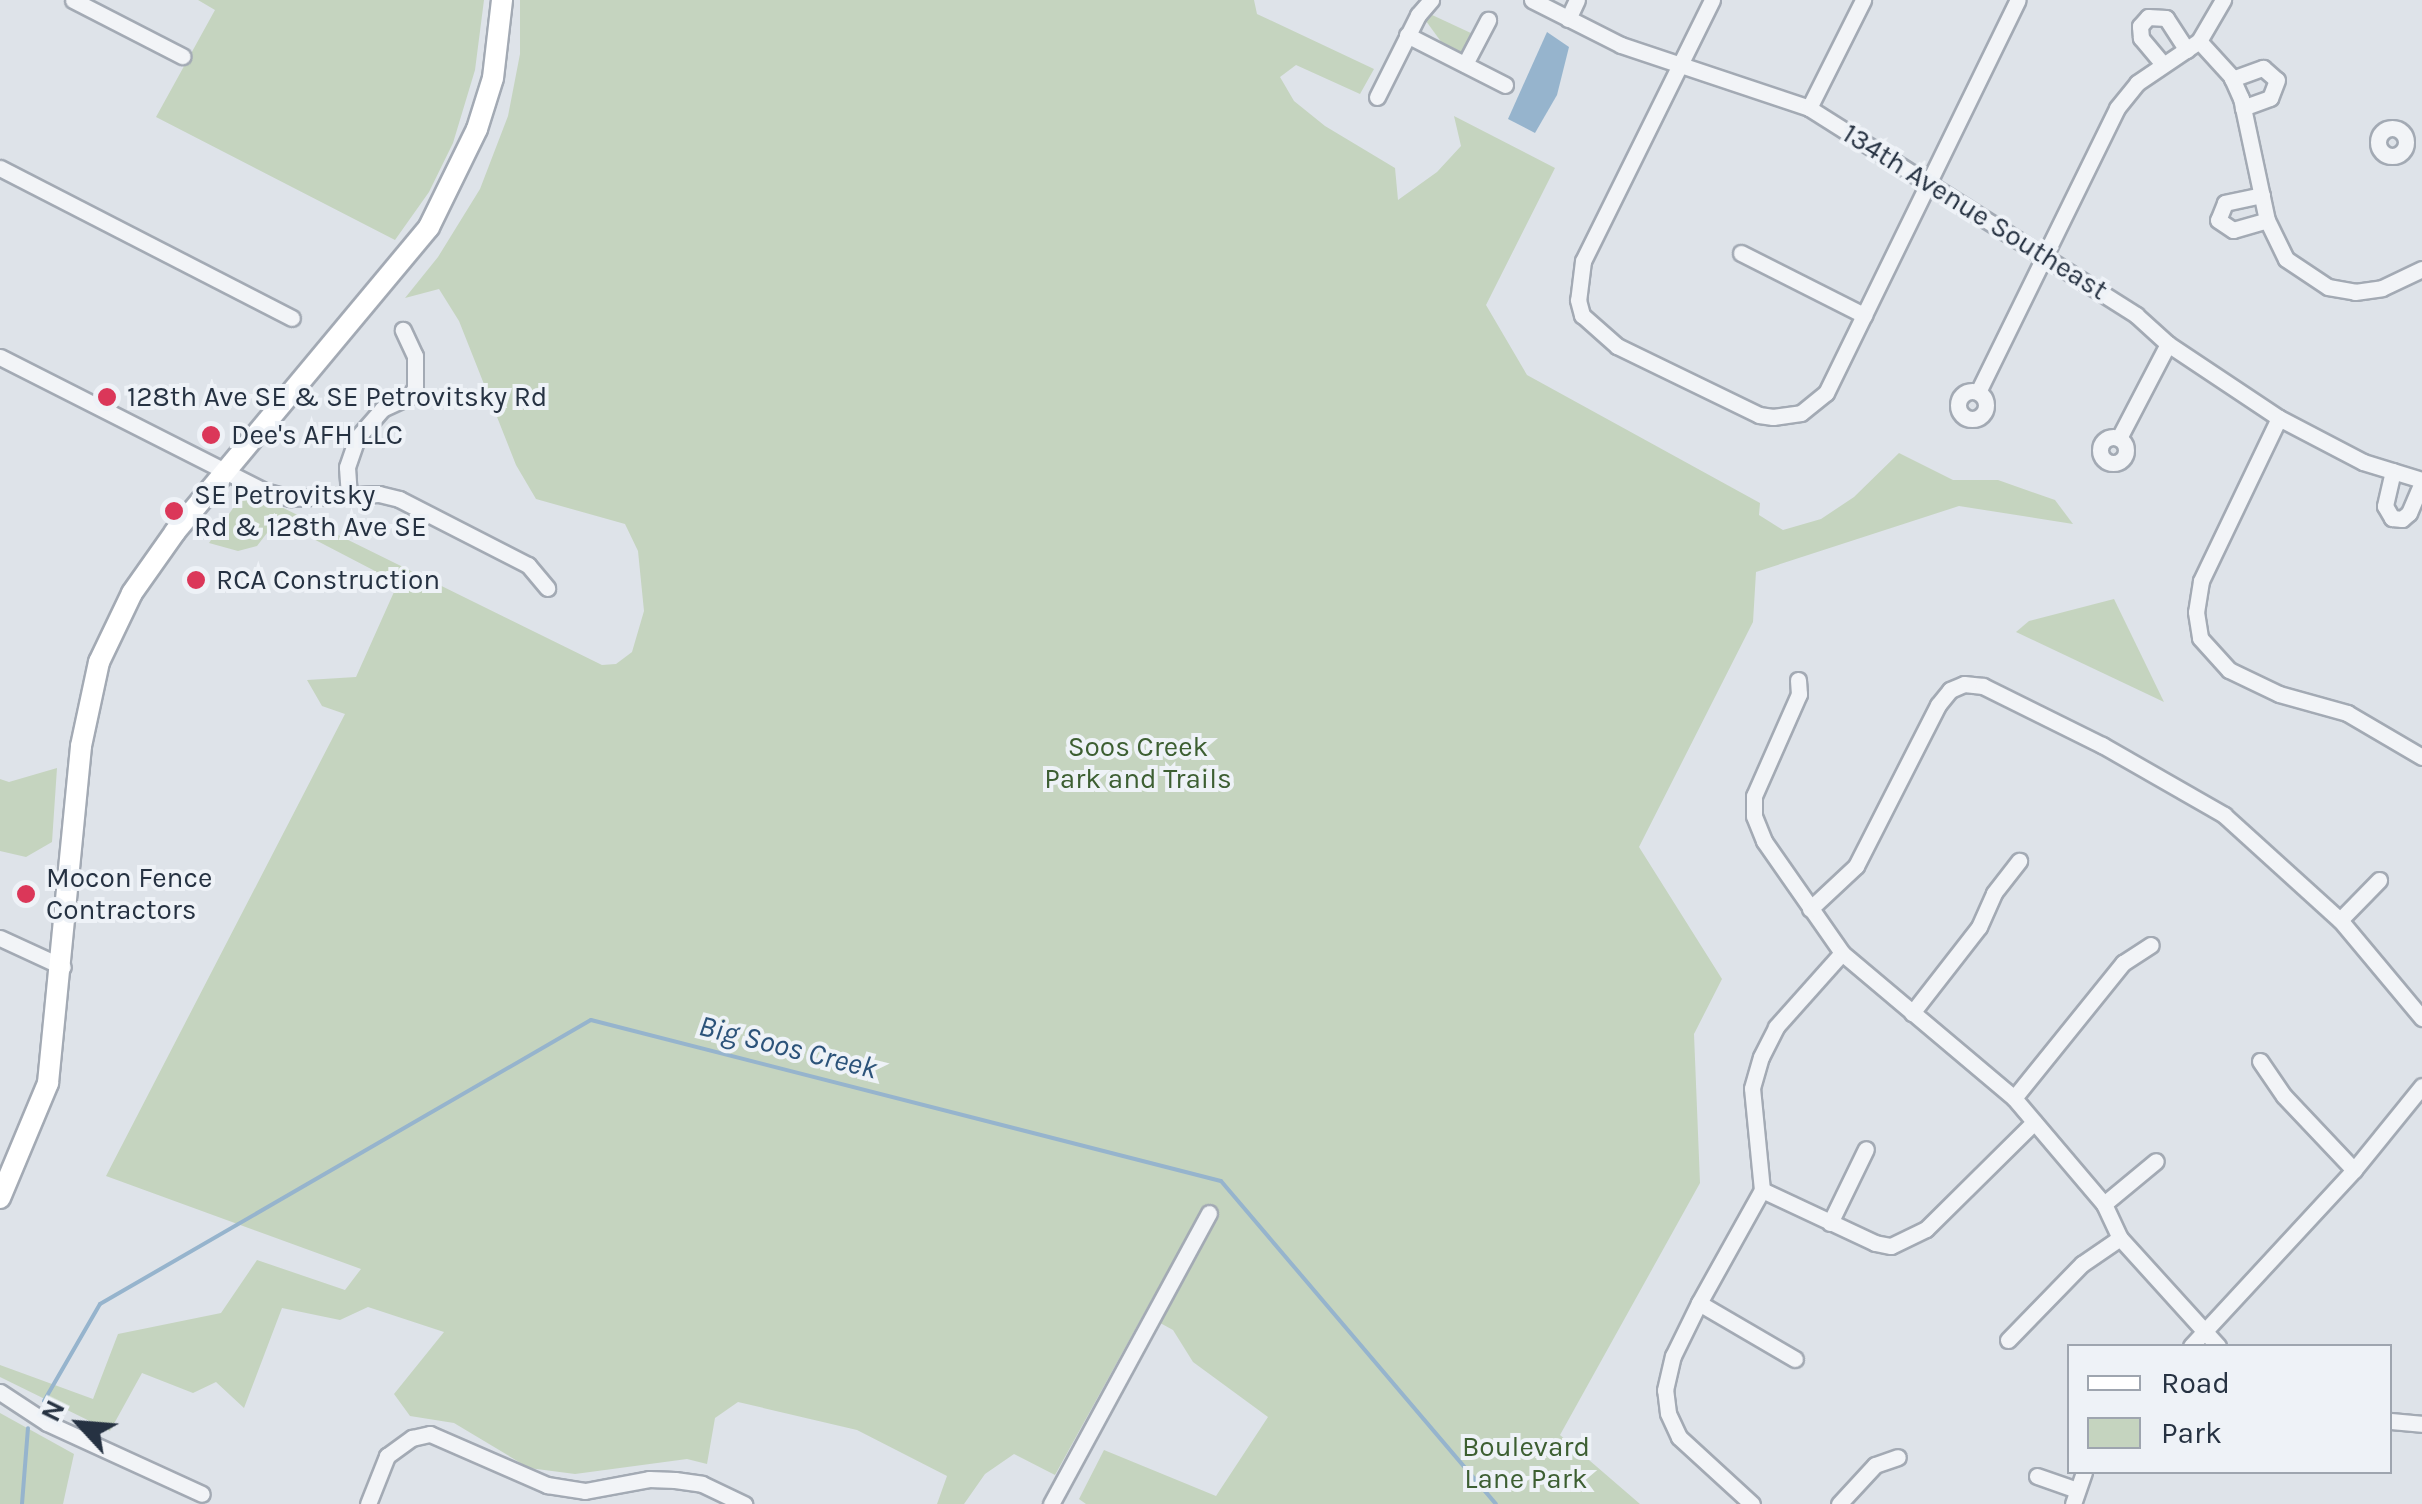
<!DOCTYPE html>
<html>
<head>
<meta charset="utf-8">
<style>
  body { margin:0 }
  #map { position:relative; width:2422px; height:1504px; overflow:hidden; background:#dee3e9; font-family:Karla,sans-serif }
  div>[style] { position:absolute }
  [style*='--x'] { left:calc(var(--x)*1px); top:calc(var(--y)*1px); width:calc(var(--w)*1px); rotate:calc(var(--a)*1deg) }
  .green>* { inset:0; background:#c5d4bf }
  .water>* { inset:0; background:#96b4cd }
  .stream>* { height:4px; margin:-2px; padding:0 2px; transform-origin:2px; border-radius:2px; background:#96b4cd }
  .roads { filter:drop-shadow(2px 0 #a3aab4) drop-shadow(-2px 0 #a3aab4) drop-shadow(0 2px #a3aab4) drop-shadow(0 -2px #a3aab4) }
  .minor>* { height:15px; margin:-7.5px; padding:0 7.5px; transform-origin:7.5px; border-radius:7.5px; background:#f2f4f7 }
  .minor>.ring { margin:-7.5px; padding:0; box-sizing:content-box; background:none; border:15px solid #f2f4f7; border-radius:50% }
  .major>* { height:20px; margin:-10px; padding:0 10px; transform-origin:10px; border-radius:10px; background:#fff }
  .dots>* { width:28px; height:28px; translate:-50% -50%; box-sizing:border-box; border:5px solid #eef2f7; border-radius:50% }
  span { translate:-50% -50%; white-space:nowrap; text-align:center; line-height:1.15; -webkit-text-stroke:8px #eef2f7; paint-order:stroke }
  .street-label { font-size:28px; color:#263242 }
  .poi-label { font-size:28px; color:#263242 }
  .left { translate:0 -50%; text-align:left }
  .park-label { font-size:28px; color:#3d5f32 }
  .water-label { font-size:30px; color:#2c537a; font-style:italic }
  .legend { position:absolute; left:2067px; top:1344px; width:325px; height:130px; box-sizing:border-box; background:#eef2f7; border:2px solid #9ea5af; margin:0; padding:12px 18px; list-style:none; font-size:30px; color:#263242 }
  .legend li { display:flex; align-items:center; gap:20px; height:50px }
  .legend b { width:50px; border:2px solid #9ea5af }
  .north { position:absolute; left:30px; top:1374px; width:100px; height:100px; -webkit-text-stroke:8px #eef2f7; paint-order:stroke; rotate:296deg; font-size:28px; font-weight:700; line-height:40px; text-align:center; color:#263242 }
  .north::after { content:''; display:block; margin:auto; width:35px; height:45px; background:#263242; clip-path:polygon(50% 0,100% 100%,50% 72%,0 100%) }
</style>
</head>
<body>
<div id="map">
  <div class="green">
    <i style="clip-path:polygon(198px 0,484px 0,475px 70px,453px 143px,429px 192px,395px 240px,156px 117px,215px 10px)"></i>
    <i style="clip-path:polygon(520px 0,1254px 0,1257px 14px,1374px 69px,1360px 94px,1296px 65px,1280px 77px,1294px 101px,1325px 126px,1395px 168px,1398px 200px,1437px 172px,1461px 146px,1454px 116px,1555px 168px,1486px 305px,1527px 375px,1760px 503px,1759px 515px,1783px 530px,1821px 519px,1854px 497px,1899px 453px,1953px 480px,1998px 480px,2055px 500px,2073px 524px,1959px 506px,1756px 572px,1753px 622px,1639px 847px,1722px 979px,1694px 1034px,1700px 1183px,1560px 1435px,1640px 1504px,1086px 1504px,1079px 1499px,1104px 1450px,1216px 1496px,1268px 1417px,1193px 1362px,1173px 1330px,1151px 1318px,1158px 1304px,1153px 1297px,1055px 1475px,1014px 1454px,985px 1474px,964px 1504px,937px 1504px,947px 1476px,857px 1430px,738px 1402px,715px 1418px,707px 1464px,687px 1459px,575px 1474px,529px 1468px,454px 1423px,410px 1416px,394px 1394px,444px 1332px,368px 1307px,340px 1320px,282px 1308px,244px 1408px,216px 1382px,193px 1393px,142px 1373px,110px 1431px,0 1377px,0 1365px,93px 1399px,118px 1334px,221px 1313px,257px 1260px,345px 1290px,361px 1269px,106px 1176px,345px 714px,322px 706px,307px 680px,356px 677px,398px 583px,277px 520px,257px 546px,238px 551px,209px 543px,238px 501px,259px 496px,602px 665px,616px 664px,632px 652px,644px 611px,638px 551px,625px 524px,536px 499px,516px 465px,459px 321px,439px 289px,405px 298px,438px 257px,480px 189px,508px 116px,520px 54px)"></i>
    <i style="clip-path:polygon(1430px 14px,1473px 34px,1464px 53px,1442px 43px,1426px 21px)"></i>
    <i style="clip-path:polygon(2114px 599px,2164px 702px,2016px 632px,2029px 621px)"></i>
    <i style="clip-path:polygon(57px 768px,52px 842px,26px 857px,0 851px,0 779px,9px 782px)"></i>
    <i style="clip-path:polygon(0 1413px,74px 1454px,63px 1504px,0 1504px)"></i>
  </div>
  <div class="water">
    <i style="clip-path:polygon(1547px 32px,1569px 47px,1557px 95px,1535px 133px,1508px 119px)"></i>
  </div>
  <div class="stream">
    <i style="--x:44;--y:1401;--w:112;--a:-60"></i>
    <i style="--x:100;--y:1304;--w:567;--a:-30.05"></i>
    <i style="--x:591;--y:1020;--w:650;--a:14.34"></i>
    <i style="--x:1221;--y:1181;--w:424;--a:49.6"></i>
    <i style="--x:22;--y:1504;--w:76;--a:-85.5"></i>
  </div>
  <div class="roads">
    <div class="minor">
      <i style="--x:73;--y:0;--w:123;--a:27.2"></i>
      <i style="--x:1532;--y:0;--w:100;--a:26.8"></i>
      <i style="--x:1621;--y:45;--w:198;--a:18.5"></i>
      <i style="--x:1809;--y:108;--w:387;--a:32.3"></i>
      <i style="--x:2136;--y:315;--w:43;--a:42.2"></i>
      <i style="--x:2168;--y:344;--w:133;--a:33.7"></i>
      <i style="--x:2279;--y:418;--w:95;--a:27.6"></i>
      <i style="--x:2363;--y:462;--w:62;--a:17"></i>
      <i style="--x:1712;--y:0;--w:291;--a:116.3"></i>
      <i style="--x:1583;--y:261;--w:39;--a:97"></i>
      <i style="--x:1578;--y:300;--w:16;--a:75"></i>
      <i style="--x:1582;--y:315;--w:47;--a:41.5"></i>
      <i style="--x:1617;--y:346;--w:158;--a:25.9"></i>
      <i style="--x:1759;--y:415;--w:14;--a:8"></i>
      <i style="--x:1773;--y:417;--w:28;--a:-8"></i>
      <i style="--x:1801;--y:413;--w:32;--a:-39"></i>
      <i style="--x:1826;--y:393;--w:437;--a:-64"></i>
      <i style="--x:1568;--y:19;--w:21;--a:-65"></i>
      <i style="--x:1407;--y:35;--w:110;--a:27"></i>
      <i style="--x:2199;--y:41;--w:47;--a:47.6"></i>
      <i style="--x:2231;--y:76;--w:24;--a:66"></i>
      <i style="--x:2241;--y:98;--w:125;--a:78"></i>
      <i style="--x:2267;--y:220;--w:43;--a:64"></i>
      <i style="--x:2286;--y:259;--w:50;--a:33.7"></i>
      <i style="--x:2328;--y:287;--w:27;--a:10"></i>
      <i style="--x:2355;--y:292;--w:27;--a:-8"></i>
      <i style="--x:2382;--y:288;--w:44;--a:-25.4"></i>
      <i style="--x:2162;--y:63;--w:33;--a:-130"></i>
      <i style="--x:2141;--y:38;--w:12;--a:-95"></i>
      <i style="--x:2140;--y:26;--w:12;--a:-48"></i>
      <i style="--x:2148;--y:17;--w:18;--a:3"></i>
      <i style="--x:2166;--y:18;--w:38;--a:57"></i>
      <i style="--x:1465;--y:64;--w:50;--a:-62.4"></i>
      <i style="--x:2232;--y:79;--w:33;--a:-20"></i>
      <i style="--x:2263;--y:68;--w:18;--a:41"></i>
      <i style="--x:2277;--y:80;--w:19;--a:111"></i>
      <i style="--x:2270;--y:98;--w:29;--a:160"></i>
      <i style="--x:1377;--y:97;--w:92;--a:-63.4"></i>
      <i style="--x:1418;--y:15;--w:20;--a:-49"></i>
      <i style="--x:1809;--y:108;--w:121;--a:-63.4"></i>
      <i class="ring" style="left:2378px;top:128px;width:13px;height:13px"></i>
      <i style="--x:0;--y:168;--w:328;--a:27.2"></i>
      <i style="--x:2262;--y:195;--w:38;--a:168"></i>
      <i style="--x:2225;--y:203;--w:18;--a:112"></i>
      <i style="--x:2218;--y:220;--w:18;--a:34"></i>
      <i style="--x:2233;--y:230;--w:35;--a:-16"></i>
      <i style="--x:1741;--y:253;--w:138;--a:26.8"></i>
      <i style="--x:0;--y:357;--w:296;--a:26.9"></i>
      <i style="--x:264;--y:491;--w:28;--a:15"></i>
      <i style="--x:291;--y:498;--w:88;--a:-2.6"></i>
      <i style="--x:379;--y:494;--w:21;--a:14"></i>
      <i style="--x:399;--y:499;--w:145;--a:27.1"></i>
      <i style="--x:528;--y:565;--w:30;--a:50"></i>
      <i class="ring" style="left:1958px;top:391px;width:13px;height:13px"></i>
      <i style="--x:1978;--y:392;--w:316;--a:-63.9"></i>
      <i style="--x:2117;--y:108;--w:32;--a:-51"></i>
      <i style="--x:2137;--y:83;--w:75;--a:-34.1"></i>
      <i style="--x:2199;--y:41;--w:48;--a:-59.7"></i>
      <i style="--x:2279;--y:418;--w:181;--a:115.6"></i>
      <i style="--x:2201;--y:581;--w:31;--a:99"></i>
      <i style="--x:2196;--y:612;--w:26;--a:81"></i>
      <i style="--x:2200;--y:638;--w:43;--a:47.8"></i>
      <i style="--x:2229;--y:670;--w:55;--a:25.6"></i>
      <i style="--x:2279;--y:694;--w:71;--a:15.6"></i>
      <i style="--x:2347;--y:713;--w:87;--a:30.4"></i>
      <i class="ring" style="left:2100px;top:437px;width:11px;height:11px"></i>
      <i style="--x:2119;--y:438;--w:106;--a:-62.5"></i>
      <i style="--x:2393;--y:471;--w:36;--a:103"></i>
      <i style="--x:2385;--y:506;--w:14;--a:60"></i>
      <i style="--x:2392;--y:518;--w:10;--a:6"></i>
      <i style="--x:2402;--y:519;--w:9;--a:-41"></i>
      <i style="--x:2409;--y:513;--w:33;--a:-67"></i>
      <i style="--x:349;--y:496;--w:29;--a:-94"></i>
      <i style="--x:347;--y:467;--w:31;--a:-71"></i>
      <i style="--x:357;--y:438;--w:38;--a:-49"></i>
      <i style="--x:382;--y:409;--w:31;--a:-25"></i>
      <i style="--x:410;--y:396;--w:9;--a:-58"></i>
      <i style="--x:415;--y:388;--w:32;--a:-90"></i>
      <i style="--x:415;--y:356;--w:29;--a:-115"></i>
      <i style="--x:1798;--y:680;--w:14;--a:86"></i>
      <i style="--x:1799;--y:694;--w:111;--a:113.8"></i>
      <i style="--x:1754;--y:796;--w:20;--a:90"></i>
      <i style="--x:1754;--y:816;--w:27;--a:68"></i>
      <i style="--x:1764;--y:841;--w:136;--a:55.1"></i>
      <i style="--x:1842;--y:953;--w:225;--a:40.1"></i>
      <i style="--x:2014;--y:1098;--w:139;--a:49.7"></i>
      <i style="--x:2104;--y:1204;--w:38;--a:65"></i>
      <i style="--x:2120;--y:1238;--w:146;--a:47.8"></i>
      <i style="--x:1810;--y:909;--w:63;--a:-43.1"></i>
      <i style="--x:1856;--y:866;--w:181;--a:-63"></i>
      <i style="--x:1938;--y:705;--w:19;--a:-51"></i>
      <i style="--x:1950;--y:690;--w:15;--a:-23"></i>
      <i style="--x:1964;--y:684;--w:19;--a:6"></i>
      <i style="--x:1983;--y:686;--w:133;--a:26.4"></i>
      <i style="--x:2102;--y:745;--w:141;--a:29.8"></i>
      <i style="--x:2224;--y:815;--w:156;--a:42.2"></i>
      <i style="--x:2340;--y:920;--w:128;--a:50.1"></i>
      <i style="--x:2340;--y:920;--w:56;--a:-45.7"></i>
      <i style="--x:0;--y:938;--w:69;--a:24.7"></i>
      <i style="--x:1912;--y:1013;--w:109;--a:-52.1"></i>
      <i style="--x:1979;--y:927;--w:37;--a:-66"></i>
      <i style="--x:1994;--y:893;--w:41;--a:-52"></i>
      <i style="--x:2260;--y:1061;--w:42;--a:55.6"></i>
      <i style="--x:2284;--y:1096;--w:102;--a:46.6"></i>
      <i style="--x:2014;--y:1098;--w:174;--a:-51.1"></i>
      <i style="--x:2123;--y:963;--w:33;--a:-33"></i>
      <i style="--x:1762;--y:1190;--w:125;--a:25.1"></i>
      <i style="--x:1875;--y:1243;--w:16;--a:11"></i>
      <i style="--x:1891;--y:1246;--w:39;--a:-26"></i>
      <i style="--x:1926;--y:1229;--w:152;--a:-44.7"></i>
      <i style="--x:2104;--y:1204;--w:67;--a:-39.6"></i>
      <i style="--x:1830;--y:1223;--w:82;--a:-64.1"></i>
      <i style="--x:1699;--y:1303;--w:111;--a:30.3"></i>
      <i style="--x:2008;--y:1340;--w:106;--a:-45.8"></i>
      <i style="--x:2082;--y:1264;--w:46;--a:-34.4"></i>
      <i style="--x:2191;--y:1346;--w:240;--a:-47.2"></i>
      <i style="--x:2354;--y:1170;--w:108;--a:-51"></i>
      <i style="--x:0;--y:1392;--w:56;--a:33.4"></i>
      <i style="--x:47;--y:1423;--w:170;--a:24.6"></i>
      <i style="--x:2390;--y:1421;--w:32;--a:5"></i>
      <i style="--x:2037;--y:1476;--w:42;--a:19.3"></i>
      <i style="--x:368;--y:1504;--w:52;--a:-68.4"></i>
      <i style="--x:387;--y:1456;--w:31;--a:-36"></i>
      <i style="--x:412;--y:1438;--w:18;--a:-13"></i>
      <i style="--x:430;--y:1434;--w:128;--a:23.6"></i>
      <i style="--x:547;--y:1485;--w:38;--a:9"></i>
      <i style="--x:585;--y:1491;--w:65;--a:-10.6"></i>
      <i style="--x:649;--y:1479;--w:26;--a:2"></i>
      <i style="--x:675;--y:1480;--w:27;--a:8"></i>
      <i style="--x:702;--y:1484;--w:47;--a:25.5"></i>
      <i style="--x:1051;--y:1504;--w:331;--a:-61.5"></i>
      <i style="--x:1752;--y:1504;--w:99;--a:-137.5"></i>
      <i style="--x:1679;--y:1437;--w:26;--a:-115"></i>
      <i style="--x:1668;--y:1413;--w:23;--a:-97"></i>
      <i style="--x:1665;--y:1390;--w:35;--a:-77"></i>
      <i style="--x:1673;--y:1356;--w:59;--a:-63.9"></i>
      <i style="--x:1699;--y:1303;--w:129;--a:-60.9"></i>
      <i style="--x:1762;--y:1190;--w:102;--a:-95.6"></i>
      <i style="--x:1752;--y:1088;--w:32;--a:-74"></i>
      <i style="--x:1761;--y:1057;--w:34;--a:-63"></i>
      <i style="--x:1776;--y:1027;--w:99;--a:-48.3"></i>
      <i style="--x:1839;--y:1504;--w:53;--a:-47.3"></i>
      <i style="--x:1875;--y:1465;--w:24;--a:-19"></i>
      <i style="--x:2073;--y:1504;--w:34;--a:-71"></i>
    </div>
    <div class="major">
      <i style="--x:0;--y:1198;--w:125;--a:-67.3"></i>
      <i style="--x:48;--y:1083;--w:339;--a:-84.4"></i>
      <i style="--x:81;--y:746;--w:86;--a:-77.9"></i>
      <i style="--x:99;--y:662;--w:76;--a:-64.4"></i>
      <i style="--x:132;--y:593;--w:75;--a:-54.8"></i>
      <i style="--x:175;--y:532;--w:397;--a:-50.2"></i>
      <i style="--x:429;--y:227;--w:109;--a:-63.9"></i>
      <i style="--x:477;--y:129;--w:53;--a:-72.6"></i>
      <i style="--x:493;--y:78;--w:79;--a:-83.4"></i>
    </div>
  </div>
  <div class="dots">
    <i style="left:107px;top:397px;background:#db3759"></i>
    <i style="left:211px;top:435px;background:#db3759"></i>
    <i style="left:174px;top:511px;background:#db3759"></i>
    <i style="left:196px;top:580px;background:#db3759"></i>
    <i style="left:26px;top:894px;background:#db3759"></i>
  </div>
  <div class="street-label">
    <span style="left:1975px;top:212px;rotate:32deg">134th Avenue Southeast</span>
  </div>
  <div class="poi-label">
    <span class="left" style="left:127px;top:397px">128th Ave SE &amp; SE Petrovitsky Rd</span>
    <span class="left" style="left:231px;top:435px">Dee's AFH LLC</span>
    <span class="left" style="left:194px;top:511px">SE Petrovitsky<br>Rd &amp; 128th Ave SE</span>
    <span class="left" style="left:216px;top:580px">RCA Construction</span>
    <span class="left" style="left:46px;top:894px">Mocon Fence<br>Contractors</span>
  </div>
  <div class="park-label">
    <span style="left:1138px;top:763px">Soos Creek<br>Park and Trails</span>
    <span style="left:1526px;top:1463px">Boulevard<br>Lane Park</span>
  </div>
  <div class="water-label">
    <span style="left:788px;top:1047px;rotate:14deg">Big Soos Creek</span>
  </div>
  <ul class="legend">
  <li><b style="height:12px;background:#fff"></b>Road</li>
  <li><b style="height:28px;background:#c5d4bf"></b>Park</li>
  </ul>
  <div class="north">N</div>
</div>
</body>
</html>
